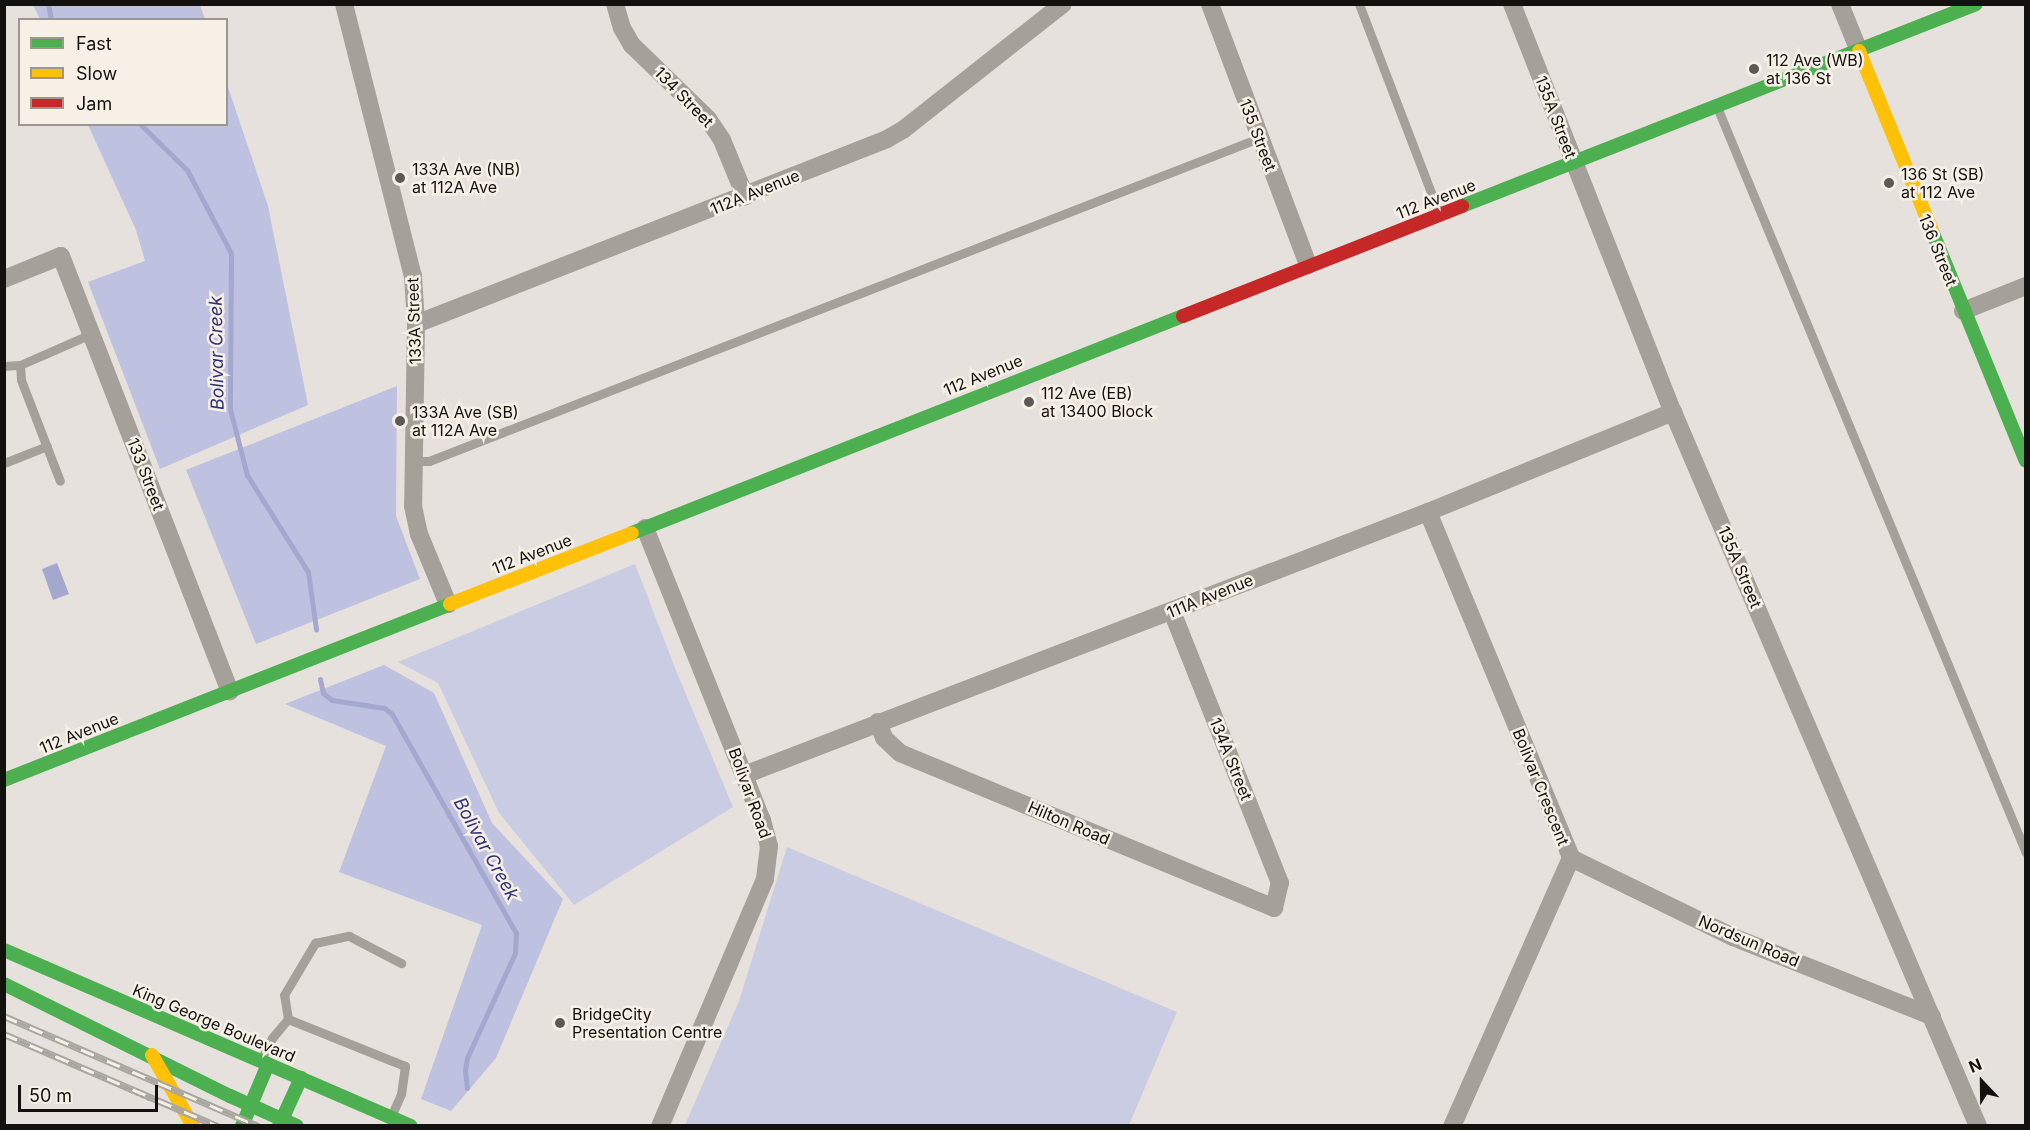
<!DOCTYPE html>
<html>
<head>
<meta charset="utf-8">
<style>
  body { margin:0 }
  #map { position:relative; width:2030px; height:1130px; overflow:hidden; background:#e6e1dc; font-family:Inter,sans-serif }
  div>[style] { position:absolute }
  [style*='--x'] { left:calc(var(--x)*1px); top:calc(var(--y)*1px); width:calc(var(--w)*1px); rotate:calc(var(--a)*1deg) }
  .green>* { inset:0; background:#cacce3 }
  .forest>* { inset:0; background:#bec1df }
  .water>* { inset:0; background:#a4a8cf }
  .stream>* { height:5px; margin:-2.5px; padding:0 2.5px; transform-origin:2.5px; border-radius:2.5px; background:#a4a8cf }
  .path>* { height:3px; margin-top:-1.5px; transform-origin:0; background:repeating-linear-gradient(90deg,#a7a39d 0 3px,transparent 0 6px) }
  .lane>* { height:9px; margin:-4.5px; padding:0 4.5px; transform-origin:4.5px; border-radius:4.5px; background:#a5a099 }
  .street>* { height:18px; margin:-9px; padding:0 9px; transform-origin:9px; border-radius:9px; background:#a5a099 }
  .fast>* { height:14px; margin:-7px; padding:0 7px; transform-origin:7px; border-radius:7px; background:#4caf50 }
  .slow>* { height:14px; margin:-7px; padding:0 7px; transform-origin:7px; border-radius:7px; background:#ffc107 }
  .jam>* { height:14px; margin:-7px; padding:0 7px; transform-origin:7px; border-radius:7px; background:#c62828 }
  .rail>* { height:7px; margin-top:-3.5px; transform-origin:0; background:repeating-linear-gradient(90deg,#f6f0e6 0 14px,#a9a5a0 0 28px); box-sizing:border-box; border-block:2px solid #a9a5a0 }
  .dots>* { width:16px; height:16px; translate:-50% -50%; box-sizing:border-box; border:3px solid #f6f0e6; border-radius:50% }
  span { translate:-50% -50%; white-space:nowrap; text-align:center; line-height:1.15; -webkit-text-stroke:5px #f6f0e6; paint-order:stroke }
  .poi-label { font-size:16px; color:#13110e }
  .left { translate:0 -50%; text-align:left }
  .street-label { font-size:16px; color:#13110e }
  .water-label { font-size:18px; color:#303277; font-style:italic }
  .frame { position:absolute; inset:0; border:6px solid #13110e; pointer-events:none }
  .legend { position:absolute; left:18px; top:18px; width:210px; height:108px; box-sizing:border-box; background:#f6f0e6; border:2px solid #9b9790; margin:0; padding:8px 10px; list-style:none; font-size:18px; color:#13110e }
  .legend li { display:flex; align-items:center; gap:12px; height:30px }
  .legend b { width:30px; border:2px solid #9b9790 }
  .north { position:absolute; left:1952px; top:1052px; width:60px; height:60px; -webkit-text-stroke:4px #f6f0e6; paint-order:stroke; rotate:338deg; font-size:16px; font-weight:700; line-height:24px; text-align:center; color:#13110e }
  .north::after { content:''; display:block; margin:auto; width:21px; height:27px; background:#13110e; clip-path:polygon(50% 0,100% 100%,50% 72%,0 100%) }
  .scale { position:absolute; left:18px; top:1085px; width:140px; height:27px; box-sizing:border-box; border:3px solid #13110e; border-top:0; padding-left:8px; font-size:18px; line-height:21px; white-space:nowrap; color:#13110e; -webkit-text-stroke:4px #f6f0e6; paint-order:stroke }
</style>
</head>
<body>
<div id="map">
  <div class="green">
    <i style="clip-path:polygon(635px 564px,675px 668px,733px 807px,574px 905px,499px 813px,438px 683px,398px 662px)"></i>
    <i style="clip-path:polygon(787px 847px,1177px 1012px,1129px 1125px,685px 1125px,739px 1001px)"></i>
  </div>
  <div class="forest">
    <i style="clip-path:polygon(33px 5px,200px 5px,205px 19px,40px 19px)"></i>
    <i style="clip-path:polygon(227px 84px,268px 206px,308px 405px,160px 469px,88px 282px,145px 261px,136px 230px,88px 125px,226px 124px)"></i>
    <i style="clip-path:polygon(397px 386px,396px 516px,420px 579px,256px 644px,186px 470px)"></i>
    <i style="clip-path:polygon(384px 665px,434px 693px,492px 823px,563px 899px,496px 1058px,451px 1111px,421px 1099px,482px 925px,339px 872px,386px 746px,285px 704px)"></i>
  </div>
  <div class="water">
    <i style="clip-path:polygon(57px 563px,69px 594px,53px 600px,42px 569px)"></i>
  </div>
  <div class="stream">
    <i style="--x:48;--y:4;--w:16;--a:79"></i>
    <i style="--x:140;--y:124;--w:66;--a:44.4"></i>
    <i style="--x:187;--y:170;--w:94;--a:62.1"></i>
    <i style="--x:231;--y:253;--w:156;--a:90.4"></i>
    <i style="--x:230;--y:409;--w:68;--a:75.6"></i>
    <i style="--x:247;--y:475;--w:115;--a:57.8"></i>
    <i style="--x:308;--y:572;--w:58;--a:82"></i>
    <i style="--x:320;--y:679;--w:14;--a:78"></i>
    <i style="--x:323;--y:693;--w:11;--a:38"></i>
    <i style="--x:332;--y:700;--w:53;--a:8.7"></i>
    <i style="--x:384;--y:708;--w:10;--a:37"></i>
    <i style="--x:392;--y:714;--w:252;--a:60.5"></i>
    <i style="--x:516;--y:933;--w:20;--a:93"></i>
    <i style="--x:515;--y:953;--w:115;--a:114.6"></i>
    <i style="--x:467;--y:1058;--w:12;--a:99"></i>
    <i style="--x:465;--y:1070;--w:18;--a:84"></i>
  </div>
  <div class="path">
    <i style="--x:4;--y:1034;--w:161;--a:24.2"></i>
  </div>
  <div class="lane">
    <i style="--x:1359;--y:4;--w:224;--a:69.1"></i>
    <i style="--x:1717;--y:107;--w:807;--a:67.5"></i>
    <i style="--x:20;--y:365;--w:15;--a:86"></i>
    <i style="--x:21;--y:380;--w:108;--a:68.9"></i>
    <i style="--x:4;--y:366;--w:16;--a:-4"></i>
    <i style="--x:20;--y:365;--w:77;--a:-23.6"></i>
    <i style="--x:414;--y:461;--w:15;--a:0"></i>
    <i style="--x:429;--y:461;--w:891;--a:-21.26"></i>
    <i style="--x:4;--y:463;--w:46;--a:-21.6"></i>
    <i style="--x:288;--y:1019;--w:24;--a:-99"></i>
    <i style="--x:284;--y:995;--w:61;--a:-59.2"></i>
    <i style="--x:315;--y:943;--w:35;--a:-12"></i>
    <i style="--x:349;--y:936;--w:59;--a:27.4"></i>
    <i style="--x:262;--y:1058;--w:22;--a:-63"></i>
    <i style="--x:272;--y:1038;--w:25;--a:-50"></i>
    <i style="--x:288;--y:1019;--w:126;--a:21.9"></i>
    <i style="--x:405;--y:1066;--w:28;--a:98"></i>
    <i style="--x:401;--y:1094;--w:22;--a:114"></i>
  </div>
  <div class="street">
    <i style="--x:344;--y:4;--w:281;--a:75.8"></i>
    <i style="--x:413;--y:276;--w:48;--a:86.4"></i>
    <i style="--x:416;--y:324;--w:182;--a:90.9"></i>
    <i style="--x:413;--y:506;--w:29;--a:78"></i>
    <i style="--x:419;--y:534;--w:76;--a:67.5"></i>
    <i style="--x:615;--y:4;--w:25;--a:74"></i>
    <i style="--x:622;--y:28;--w:20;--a:60"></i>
    <i style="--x:632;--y:45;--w:106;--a:44.2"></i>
    <i style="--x:708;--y:119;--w:25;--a:56"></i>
    <i style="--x:722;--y:140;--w:61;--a:67.7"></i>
    <i style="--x:1210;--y:4;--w:279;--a:69.4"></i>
    <i style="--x:1512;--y:4;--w:439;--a:68.5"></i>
    <i style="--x:1673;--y:412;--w:776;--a:66.87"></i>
    <i style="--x:1840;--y:4;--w:51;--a:68"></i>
    <i style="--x:4;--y:279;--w:61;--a:-22"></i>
    <i style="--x:61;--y:256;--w:467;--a:68.8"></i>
    <i style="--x:1963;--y:311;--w:68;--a:-21.6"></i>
    <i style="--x:416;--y:324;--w:506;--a:-21.44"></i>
    <i style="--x:887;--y:139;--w:20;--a:-30"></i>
    <i style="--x:904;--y:129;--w:202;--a:-38.2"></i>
    <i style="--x:1428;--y:512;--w:374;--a:67.5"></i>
    <i style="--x:1571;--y:858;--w:293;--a:113.9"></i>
    <i style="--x:645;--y:528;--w:315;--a:68.2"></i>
    <i style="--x:762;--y:820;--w:27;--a:75"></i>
    <i style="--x:769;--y:846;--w:33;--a:97"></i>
    <i style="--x:765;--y:879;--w:268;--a:113"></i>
    <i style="--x:878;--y:722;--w:17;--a:69"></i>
    <i style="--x:884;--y:738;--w:22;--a:43"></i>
    <i style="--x:900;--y:753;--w:405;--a:22.5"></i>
    <i style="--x:1274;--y:908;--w:26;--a:-77"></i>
    <i style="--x:1280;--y:883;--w:293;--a:-111.7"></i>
    <i style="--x:744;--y:775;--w:733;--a:-21.03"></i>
    <i style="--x:1428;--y:512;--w:265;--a:-22.2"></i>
    <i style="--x:1571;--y:858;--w:180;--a:26"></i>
    <i style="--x:1733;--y:937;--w:214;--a:21.7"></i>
  </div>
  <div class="fast">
    <i style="--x:1462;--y:206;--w:552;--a:-21.45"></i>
    <i style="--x:1932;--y:231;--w:248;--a:67.8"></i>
    <i style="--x:632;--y:533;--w:592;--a:-21.5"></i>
    <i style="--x:4;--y:780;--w:479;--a:-21.5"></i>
    <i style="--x:4;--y:950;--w:443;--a:23.4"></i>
    <i style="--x:4;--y:984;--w:252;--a:26.4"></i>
    <i style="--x:230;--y:1096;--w:73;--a:24.1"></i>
    <i style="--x:242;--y:1126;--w:67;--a:-67.2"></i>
    <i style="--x:279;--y:1126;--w:53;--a:-65.4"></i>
  </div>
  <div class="slow">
    <i style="--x:1859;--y:51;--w:194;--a:67.9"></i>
    <i style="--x:450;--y:604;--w:195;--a:-21.3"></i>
    <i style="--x:152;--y:1055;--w:82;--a:60"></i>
  </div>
  <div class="jam">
    <i style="--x:1183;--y:316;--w:300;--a:-21.5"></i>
  </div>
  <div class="rail">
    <i style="--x:4;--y:1016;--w:277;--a:23.4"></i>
    <i style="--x:4;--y:1034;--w:233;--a:23.3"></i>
  </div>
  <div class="dots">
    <i style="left:1754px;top:69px;background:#5d5a56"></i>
    <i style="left:400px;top:178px;background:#5d5a56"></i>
    <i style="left:1889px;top:183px;background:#5d5a56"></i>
    <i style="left:1029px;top:402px;background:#5d5a56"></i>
    <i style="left:400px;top:421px;background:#5d5a56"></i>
    <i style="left:560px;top:1023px;background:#5d5a56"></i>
  </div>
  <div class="poi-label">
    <span class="left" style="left:1766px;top:69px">112 Ave (WB)<br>at 136 St</span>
    <span class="left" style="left:412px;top:178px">133A Ave (NB)<br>at 112A Ave</span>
    <span class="left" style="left:1901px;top:183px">136 St (SB)<br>at 112 Ave</span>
    <span class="left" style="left:1041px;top:402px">112 Ave (EB)<br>at 13400 Block</span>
    <span class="left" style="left:412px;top:421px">133A Ave (SB)<br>at 112A Ave</span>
    <span class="left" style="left:572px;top:1023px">BridgeCity<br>Presentation Centre</span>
  </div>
  <div class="street-label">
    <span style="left:684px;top:97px;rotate:46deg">134 Street</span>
    <span style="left:1556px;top:117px;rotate:69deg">135A Street</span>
    <span style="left:1258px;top:135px;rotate:69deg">135 Street</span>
    <span style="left:755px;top:192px;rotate:-22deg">112A Avenue</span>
    <span style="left:1436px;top:199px;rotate:-21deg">112 Avenue</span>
    <span style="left:1938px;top:250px;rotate:68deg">136 Street</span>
    <span style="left:414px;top:321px;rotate:-92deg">133A Street</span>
    <span style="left:983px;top:375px;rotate:-22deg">112 Avenue</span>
    <span style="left:146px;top:474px;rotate:69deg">133 Street</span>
    <span style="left:532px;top:554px;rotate:-21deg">112 Avenue</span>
    <span style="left:1740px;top:567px;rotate:67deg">135A Street</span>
    <span style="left:1210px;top:596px;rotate:-22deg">111A Avenue</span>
    <span style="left:79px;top:733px;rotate:-22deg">112 Avenue</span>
    <span style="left:1231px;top:759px;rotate:68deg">134A Street</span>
    <span style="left:1541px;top:787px;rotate:68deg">Bolivar Crescent</span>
    <span style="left:750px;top:793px;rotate:70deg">Bolivar Road</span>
    <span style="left:1069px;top:823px;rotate:23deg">Hilton Road</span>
    <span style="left:1749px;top:941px;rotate:23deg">Nordsun Road</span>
    <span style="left:214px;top:1023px;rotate:23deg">King George Boulevard</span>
  </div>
  <div class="water-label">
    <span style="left:217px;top:353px;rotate:-91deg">Bolivar Creek</span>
    <span style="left:486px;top:849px;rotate:61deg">Bolivar Creek</span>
  </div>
  <div class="frame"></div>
  <ul class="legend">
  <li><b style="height:8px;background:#4caf50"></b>Fast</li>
  <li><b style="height:8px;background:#ffc107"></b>Slow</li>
  <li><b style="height:8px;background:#c62828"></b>Jam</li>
  </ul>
  <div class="north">N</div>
  <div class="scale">50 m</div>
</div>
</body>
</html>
